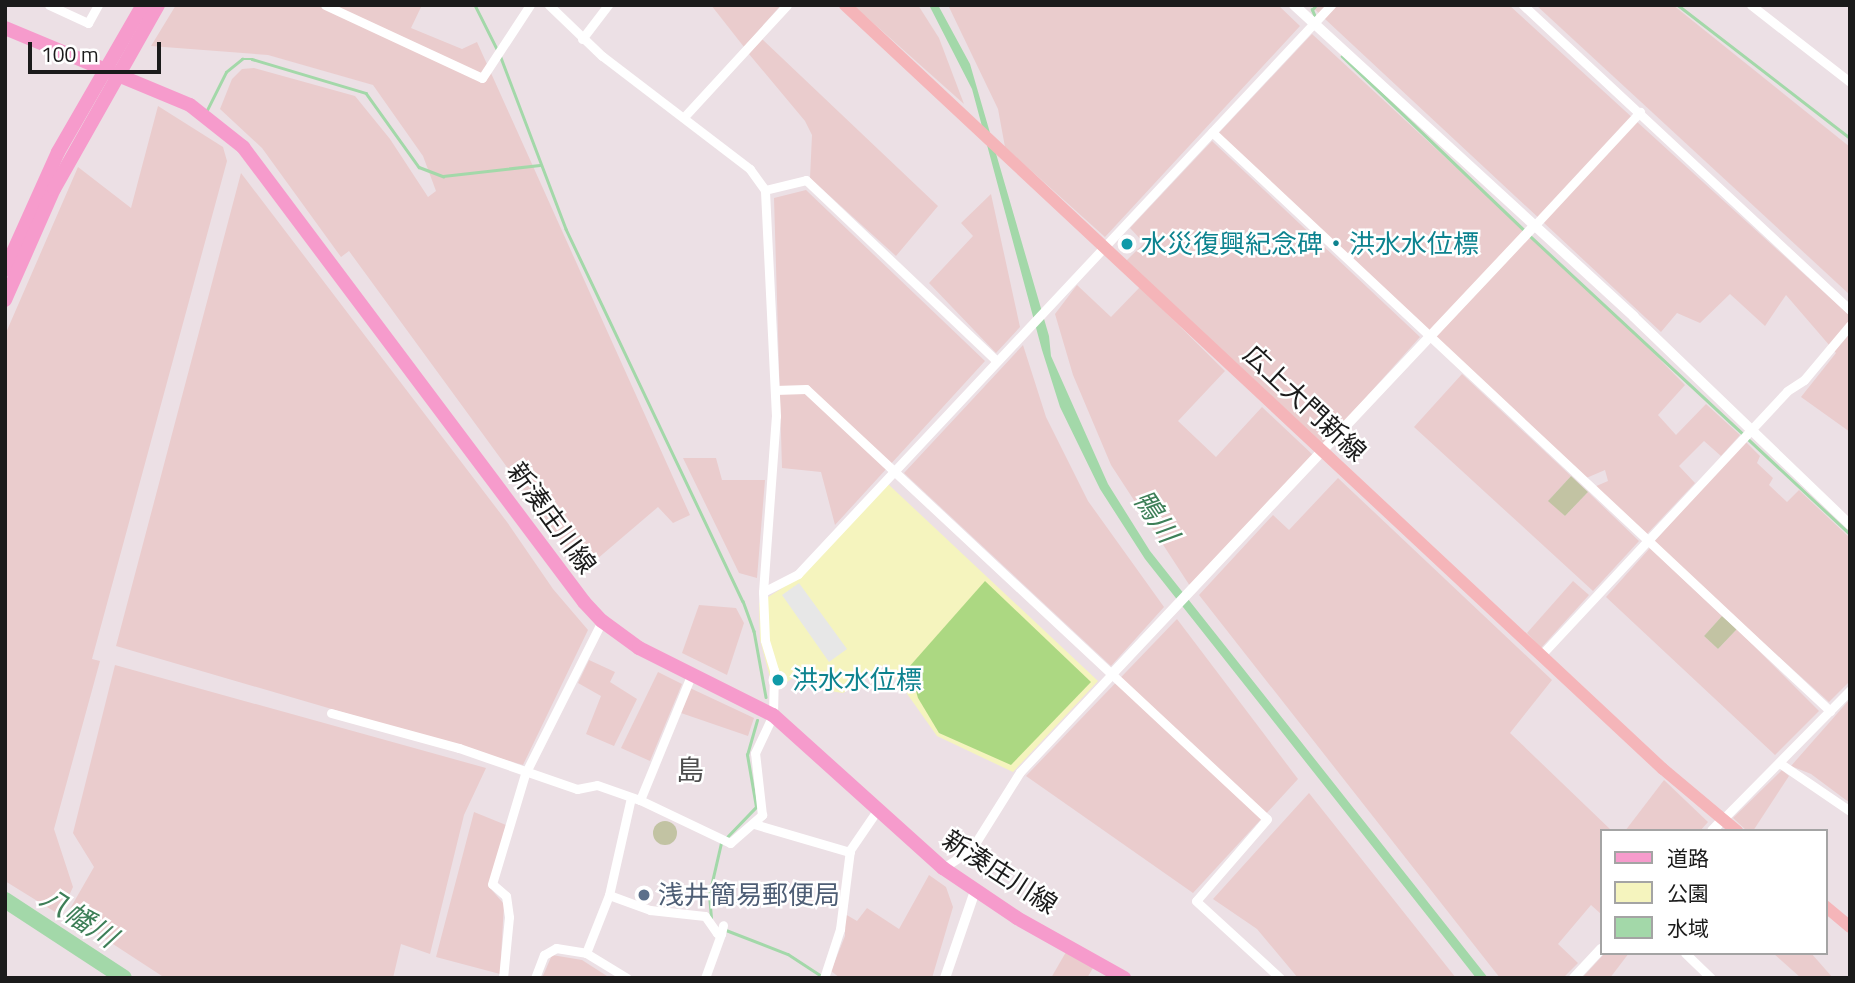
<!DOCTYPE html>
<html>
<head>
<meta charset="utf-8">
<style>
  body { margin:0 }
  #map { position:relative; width:1855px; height:983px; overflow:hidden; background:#ece0e5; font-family:"Titillium Web","Noto Sans JP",sans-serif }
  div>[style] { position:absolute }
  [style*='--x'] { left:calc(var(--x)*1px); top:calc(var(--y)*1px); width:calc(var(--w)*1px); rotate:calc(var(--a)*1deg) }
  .farmland>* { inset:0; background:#eacccd }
  .cemetery>* { inset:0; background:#c2c3a3 }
  .round { border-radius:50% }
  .park>* { inset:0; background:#f5f4be }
  .pitch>* { inset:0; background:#acd882 }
  .parking>* { inset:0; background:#e7e7e7 }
  .water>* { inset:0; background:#a3d8a9 }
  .stream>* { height:2.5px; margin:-1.25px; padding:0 1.25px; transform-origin:1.25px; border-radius:1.25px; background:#a3d8a9 }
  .river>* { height:16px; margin:-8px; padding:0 8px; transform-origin:8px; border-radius:8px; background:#a3d8a9 }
  .minor>* { height:9px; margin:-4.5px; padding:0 4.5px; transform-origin:4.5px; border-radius:4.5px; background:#fff }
  .tertiary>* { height:10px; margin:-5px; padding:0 5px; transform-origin:5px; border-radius:5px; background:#fff }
  .secondary>* { height:12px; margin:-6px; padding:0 6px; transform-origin:6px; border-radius:6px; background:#f5b5b9 }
  .primary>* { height:14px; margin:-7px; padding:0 7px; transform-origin:7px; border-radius:7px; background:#f69bcc }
  .dots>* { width:19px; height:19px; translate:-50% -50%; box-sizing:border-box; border:4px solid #fff; border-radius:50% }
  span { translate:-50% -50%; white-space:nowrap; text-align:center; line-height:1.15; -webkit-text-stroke:5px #fff; paint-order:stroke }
  .culture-label { font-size:26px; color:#0d838f }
  .left { translate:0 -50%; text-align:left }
  .street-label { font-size:26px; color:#1b1b1b }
  .service-label { font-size:26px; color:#4e5e75 }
  .water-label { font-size:28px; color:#3e7f58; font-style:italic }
  .neighbourhood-label { font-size:28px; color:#4e4e4e }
  .frame { position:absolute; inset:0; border:7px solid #1b1b1b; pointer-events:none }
  .legend { position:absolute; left:1600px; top:829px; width:228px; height:126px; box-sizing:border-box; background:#fff; border:2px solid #a4a4a4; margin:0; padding:9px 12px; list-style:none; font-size:21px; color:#1b1b1b }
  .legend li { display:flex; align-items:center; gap:14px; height:35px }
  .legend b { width:35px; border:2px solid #a4a4a4 }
  .scale { position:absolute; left:28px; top:42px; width:133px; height:32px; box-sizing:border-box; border:4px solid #1b1b1b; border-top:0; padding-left:9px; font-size:21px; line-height:24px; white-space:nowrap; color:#1b1b1b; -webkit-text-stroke:5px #fff; paint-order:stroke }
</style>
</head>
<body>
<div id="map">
  <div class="farmland">
    <i style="clip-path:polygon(176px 5px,422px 5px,411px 28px,462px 49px,477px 42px,690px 515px,673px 523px,658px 507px,583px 571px,349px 251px,341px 257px,262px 148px,220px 109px,232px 79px,242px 69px,254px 68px,355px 96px,390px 139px,428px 197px,436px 191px,423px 156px,373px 85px,268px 55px,151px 46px)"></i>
    <i style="clip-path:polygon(711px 5px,781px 5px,744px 47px)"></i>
    <i style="clip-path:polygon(853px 5px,918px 5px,939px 38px,964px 104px)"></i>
    <i style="clip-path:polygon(948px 5px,1278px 5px,1300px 26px,1105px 237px,1005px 147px,998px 109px)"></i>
    <i style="clip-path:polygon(1310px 5px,1509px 5px,1850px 316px,1850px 432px,1801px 397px,1836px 353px,1786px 295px,1765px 326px,1730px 294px,1700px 323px,1677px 313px,1661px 332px)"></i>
    <i style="clip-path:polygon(1536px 5px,1673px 5px,1850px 147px,1850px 295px)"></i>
    <i style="clip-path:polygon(1312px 34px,1618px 317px,1685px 385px,1658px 415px,1676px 435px,1706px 404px,1740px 435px,1721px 456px,1704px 441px,1679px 466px,1695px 483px,1646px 535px,1594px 487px,1608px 481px,1605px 470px,1584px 479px,1217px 135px)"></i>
    <i style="clip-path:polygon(762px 39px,938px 206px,896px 256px,810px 178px,812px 135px,805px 121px,749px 54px)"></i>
    <i style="clip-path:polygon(158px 106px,223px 147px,227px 161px,92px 659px,100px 661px,54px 829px,73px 887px,60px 915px,5px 881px,5px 335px,78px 167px,131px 208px)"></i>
    <i style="clip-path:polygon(1212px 141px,1420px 337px,1324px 444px,1125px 262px,1144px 243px,1130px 228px)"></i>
    <i style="clip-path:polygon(241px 173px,507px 522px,553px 589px,588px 630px,523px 765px,116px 646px)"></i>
    <i style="clip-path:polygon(806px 190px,985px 361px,835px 525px,821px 472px,782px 468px,774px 198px)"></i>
    <i style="clip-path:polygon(991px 194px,1020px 327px,996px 353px,929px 283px,973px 236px,961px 223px)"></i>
    <i style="clip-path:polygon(1077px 285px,1111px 317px,1140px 287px,1225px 371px,1178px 421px,1216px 457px,1262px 407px,1313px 455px,1190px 586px,1111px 465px,1073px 375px,1055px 314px)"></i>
    <i style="clip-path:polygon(1023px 345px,1046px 417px,1088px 501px,1164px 607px,1111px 666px,904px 473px)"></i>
    <i style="clip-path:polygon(1462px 374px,1571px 476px,1549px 500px,1565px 516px,1588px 492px,1639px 541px,1593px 591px,1414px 427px)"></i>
    <i style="clip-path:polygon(1745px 441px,1760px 456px,1757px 463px,1773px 478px,1769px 485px,1787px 502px,1799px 490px,1850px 538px,1850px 681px,1829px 702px,1653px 543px)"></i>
    <i style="clip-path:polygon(683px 458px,716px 458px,722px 480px,765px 480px,757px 578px,739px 573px)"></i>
    <i style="clip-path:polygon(1338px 478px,1552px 680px,1510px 733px,1612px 831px,1601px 831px,1601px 914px,1591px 905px,1558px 944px,1578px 963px,1563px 978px,1500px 978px,1199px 595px,1273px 515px,1289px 530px)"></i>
    <i style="clip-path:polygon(1650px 548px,1722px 616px,1704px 636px,1718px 649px,1737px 629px,1819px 711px,1775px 755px,1606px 597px)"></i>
    <i style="clip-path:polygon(1573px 581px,1589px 595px,1541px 648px,1527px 633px)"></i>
    <i style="clip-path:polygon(699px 605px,736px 608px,744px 623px,727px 675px,682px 653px)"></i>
    <i style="clip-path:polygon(1177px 619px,1298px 779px,1193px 893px,1026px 776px)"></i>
    <i style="clip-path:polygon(589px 660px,615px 672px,610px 682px,637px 699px,614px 746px,586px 734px,601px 696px,578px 683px)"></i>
    <i style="clip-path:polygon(115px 665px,486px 768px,464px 815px,430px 954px,401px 944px,393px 978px,165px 978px,67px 914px,94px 867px,73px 833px)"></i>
    <i style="clip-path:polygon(658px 672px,682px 684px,650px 761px,621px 748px)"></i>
    <i style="clip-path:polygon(690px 688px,754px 718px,748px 736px,681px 713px)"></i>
    <i style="clip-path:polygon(1850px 699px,1850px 803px,1811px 774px,1791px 766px)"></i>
    <i style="clip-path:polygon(1782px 770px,1789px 776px,1753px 831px,1747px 831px,1733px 818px)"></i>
    <i style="clip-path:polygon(1664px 780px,1708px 822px,1700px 831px,1625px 831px)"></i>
    <i style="clip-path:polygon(1309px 793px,1456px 978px,1298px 978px,1257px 929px,1213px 899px)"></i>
    <i style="clip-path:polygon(474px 812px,506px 825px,489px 887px,504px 904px,500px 974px,436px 957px)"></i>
    <i style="clip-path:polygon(929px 875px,946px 887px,953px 907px,932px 978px,840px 978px,831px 971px,845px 936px,845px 914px,857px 921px,867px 908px,899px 929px)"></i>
    <i style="clip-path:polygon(1066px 952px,1093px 968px,1087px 978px,1051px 978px)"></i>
    <i style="clip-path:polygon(1605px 953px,1629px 953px,1610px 978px,1582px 978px)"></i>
    <i style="clip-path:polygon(1773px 953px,1811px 953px,1833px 978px,1801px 978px)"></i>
    <i style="clip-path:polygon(552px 955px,582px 960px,610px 978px,542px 978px)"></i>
  </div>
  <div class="cemetery">
    <i style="clip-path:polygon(1571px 476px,1588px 492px,1565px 516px,1548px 501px)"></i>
    <i style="clip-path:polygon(1722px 616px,1737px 629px,1718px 649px,1704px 636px)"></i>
    <i class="round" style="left:653px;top:821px;width:24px;height:24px"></i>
  </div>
  <div class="park">
    <i style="clip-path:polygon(888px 484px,1098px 681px,1013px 772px,937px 736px,886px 664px,843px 693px,824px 690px,799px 673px,774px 692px,760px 640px,759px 603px,801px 576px)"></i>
  </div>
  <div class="pitch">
    <i style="clip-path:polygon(985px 581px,1091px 682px,1011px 765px,939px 733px,918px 698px,909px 667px)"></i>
  </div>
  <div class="parking">
    <i style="clip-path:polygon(799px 583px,847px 649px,829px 662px,782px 595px)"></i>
  </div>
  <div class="water">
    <i style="clip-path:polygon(929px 5px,938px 5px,970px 64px,1049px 336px,1051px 356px,1108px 484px,1150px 551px,1488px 978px,1476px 978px,1429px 918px,1145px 559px,1100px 489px,1060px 407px,1042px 350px,972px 89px)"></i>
  </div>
  <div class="stream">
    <i style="--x:475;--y:5;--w:49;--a:63.4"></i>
    <i style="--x:1678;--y:5;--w:217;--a:37.7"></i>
    <i style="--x:1315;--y:17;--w:8;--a:-113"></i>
    <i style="--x:1312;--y:10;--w:6;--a:-51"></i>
    <i style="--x:500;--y:55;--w:186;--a:69.2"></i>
    <i style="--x:566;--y:229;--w:412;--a:64.6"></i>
    <i style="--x:743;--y:601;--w:32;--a:70"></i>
    <i style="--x:754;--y:631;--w:67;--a:79.7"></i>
    <i style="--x:1342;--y:56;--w:253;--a:43.7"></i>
    <i style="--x:207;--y:110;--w:42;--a:-63.4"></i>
    <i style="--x:226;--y:72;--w:21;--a:-39"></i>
    <i style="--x:242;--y:59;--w:10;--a:0"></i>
    <i style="--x:252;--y:59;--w:119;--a:16.6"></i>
    <i style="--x:366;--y:93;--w:91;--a:54.4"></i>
    <i style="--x:419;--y:167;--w:26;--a:21"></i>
    <i style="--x:443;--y:176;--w:97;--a:-6.5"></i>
    <i style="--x:1529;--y:235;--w:291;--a:42.9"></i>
    <i style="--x:1747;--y:438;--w:141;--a:43"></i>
    <i style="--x:727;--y:837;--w:42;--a:-46"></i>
    <i style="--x:756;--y:807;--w:53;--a:-99.8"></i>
    <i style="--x:747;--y:755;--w:36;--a:-74"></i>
    <i style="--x:711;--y:918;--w:23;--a:-95"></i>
    <i style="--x:709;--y:895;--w:53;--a:-77"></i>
    <i style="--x:726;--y:930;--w:66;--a:21.2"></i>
    <i style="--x:788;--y:954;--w:42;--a:33.3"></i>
  </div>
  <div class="river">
    <i style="--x:5;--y:900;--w:142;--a:33.2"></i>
  </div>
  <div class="minor">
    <i style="--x:49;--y:5;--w:43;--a:24.8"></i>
    <i style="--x:88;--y:23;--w:21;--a:-61"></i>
    <i style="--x:325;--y:5;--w:173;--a:24.9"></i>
    <i style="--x:482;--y:78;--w:87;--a:-56.7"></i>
    <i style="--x:1523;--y:5;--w:447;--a:43"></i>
    <i style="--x:1751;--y:5;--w:125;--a:37.9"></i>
    <i style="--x:582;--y:39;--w:43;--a:-52.6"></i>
    <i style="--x:684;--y:117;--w:152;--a:-47.4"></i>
    <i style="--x:1212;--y:132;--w:847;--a:43.13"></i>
    <i style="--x:765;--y:190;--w:42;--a:-13.7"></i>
    <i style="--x:806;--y:180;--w:263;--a:43.5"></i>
    <i style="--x:1534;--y:226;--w:156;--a:-47.1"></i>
    <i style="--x:775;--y:390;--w:31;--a:-2"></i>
    <i style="--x:806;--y:389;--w:630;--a:43.01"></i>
    <i style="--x:1267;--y:819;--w:108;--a:130.9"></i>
    <i style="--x:1196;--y:901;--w:114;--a:42.5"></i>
    <i style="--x:763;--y:592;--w:39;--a:-27"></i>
    <i style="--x:798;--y:574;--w:780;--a:-46.87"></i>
    <i style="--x:1542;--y:654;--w:359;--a:-47"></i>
    <i style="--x:1787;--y:391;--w:20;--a:-33"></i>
    <i style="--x:1804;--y:380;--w:72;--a:-50.1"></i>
    <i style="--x:331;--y:713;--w:133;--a:15.3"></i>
    <i style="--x:459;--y:748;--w:125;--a:19.2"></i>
    <i style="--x:577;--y:789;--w:20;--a:-11"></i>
    <i style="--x:597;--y:785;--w:46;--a:19.2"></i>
    <i style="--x:640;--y:800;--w:100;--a:25.5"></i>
    <i style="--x:730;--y:843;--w:43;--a:-41.2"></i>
    <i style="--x:762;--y:815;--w:62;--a:-96.4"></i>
    <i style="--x:755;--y:753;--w:42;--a:-64.7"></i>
    <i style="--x:773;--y:715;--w:45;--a:-88.7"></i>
    <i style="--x:774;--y:670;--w:31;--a:-107"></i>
    <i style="--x:765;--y:640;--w:48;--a:-92.4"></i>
    <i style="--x:763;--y:592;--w:176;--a:-85.8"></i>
    <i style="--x:776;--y:416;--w:226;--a:-92.8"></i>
    <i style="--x:765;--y:190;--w:26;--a:-126"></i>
    <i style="--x:750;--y:169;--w:186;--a:-142.6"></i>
    <i style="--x:602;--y:56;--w:74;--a:-136.1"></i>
    <i style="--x:1781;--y:764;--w:83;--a:34.3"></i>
    <i style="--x:640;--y:800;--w:137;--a:-67.7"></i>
    <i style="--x:1723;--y:819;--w:181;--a:-45.4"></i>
    <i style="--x:754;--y:824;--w:100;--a:16.3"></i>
    <i style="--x:943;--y:868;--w:33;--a:-33"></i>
    <i style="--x:971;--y:850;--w:92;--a:-57.9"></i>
    <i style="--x:1020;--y:772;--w:134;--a:-46.8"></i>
    <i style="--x:609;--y:895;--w:44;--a:20.1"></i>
    <i style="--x:650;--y:910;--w:55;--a:6.2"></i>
    <i style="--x:705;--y:916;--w:21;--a:55"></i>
    <i style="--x:717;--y:933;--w:4;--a:14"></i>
    <i style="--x:721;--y:934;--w:9;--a:-77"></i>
    <i style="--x:586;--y:953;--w:62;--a:-68.4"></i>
    <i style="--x:609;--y:895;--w:100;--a:-77.3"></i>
    <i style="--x:1685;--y:953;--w:36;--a:44"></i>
    <i style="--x:503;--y:978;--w:61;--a:-84.4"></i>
    <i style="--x:509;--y:917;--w:21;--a:-98"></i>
    <i style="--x:506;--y:896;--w:18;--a:-139"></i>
    <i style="--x:492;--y:884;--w:115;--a:-73.3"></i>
    <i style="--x:525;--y:774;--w:171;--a:-63.3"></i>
    <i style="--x:535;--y:978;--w:25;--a:-69"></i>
    <i style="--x:544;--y:955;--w:14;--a:-30"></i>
    <i style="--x:556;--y:948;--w:30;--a:9"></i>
    <i style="--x:586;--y:953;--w:48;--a:31.4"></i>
    <i style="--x:705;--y:978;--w:47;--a:-70"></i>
    <i style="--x:824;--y:978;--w:52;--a:-71.9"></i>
    <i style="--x:840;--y:929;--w:80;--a:-82.8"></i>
    <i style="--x:850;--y:850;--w:50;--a:-55.7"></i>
  </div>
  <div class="tertiary">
    <i style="--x:1294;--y:5;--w:461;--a:42.5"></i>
    <i style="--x:1634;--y:317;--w:300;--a:43.9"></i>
    <i style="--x:1112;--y:674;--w:615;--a:-46.71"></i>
    <i style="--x:1712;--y:831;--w:16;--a:-47"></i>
    <i style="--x:945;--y:978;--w:92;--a:-71"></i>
    <i style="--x:1574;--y:978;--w:40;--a:-47"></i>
  </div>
  <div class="secondary">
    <i style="--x:845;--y:5;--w:1119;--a:43.05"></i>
    <i style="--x:1663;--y:769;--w:97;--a:40"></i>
    <i style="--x:1825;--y:906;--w:33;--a:40"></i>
  </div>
  <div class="primary">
    <i style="--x:5;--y:28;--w:200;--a:22.6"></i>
    <i style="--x:190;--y:105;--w:68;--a:38.4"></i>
    <i style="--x:243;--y:147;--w:569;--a:53.15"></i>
    <i style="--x:584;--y:602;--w:26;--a:47"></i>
    <i style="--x:602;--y:621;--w:46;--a:36.1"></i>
    <i style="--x:639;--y:648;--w:150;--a:26.6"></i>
    <i style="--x:773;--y:715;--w:229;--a:42"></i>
    <i style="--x:943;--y:868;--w:89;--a:34"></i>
    <i style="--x:1017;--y:918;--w:123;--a:29.3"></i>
    <i style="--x:5;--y:270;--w:129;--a:-65.8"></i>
    <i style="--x:58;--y:152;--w:170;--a:-60"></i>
    <i style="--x:5;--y:300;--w:121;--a:-66.2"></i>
    <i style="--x:54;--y:189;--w:211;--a:-60.5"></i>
  </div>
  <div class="dots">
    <i style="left:1127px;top:244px;background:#0f9aa8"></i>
    <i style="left:778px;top:680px;background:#0f9aa8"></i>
    <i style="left:644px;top:895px;background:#5c6f8a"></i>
  </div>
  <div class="culture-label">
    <span class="left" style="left:1141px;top:244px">水災復興紀念碑・洪水水位標</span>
    <span class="left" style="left:792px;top:680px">洪水水位標</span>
  </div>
  <div class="street-label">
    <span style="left:1305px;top:403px;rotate:43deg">広上大門新線</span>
    <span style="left:552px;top:518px;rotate:54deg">新湊庄川線</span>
    <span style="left:1000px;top:872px;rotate:33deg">新湊庄川線</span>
  </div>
  <div class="service-label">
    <span class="left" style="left:658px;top:895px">浅井簡易郵便局</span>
  </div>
  <div class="water-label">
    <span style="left:1156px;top:516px;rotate:56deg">鴨川</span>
    <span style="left:79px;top:917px;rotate:33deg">八幡川</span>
  </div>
  <div class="neighbourhood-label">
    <span style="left:690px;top:770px">島</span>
  </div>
  <div class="frame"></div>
  <ul class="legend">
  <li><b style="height:9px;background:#f69bcc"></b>道路</li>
  <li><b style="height:19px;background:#f5f4be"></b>公園</li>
  <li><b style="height:19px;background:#a3d8a9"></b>水域</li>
  </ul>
  <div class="scale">100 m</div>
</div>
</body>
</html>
